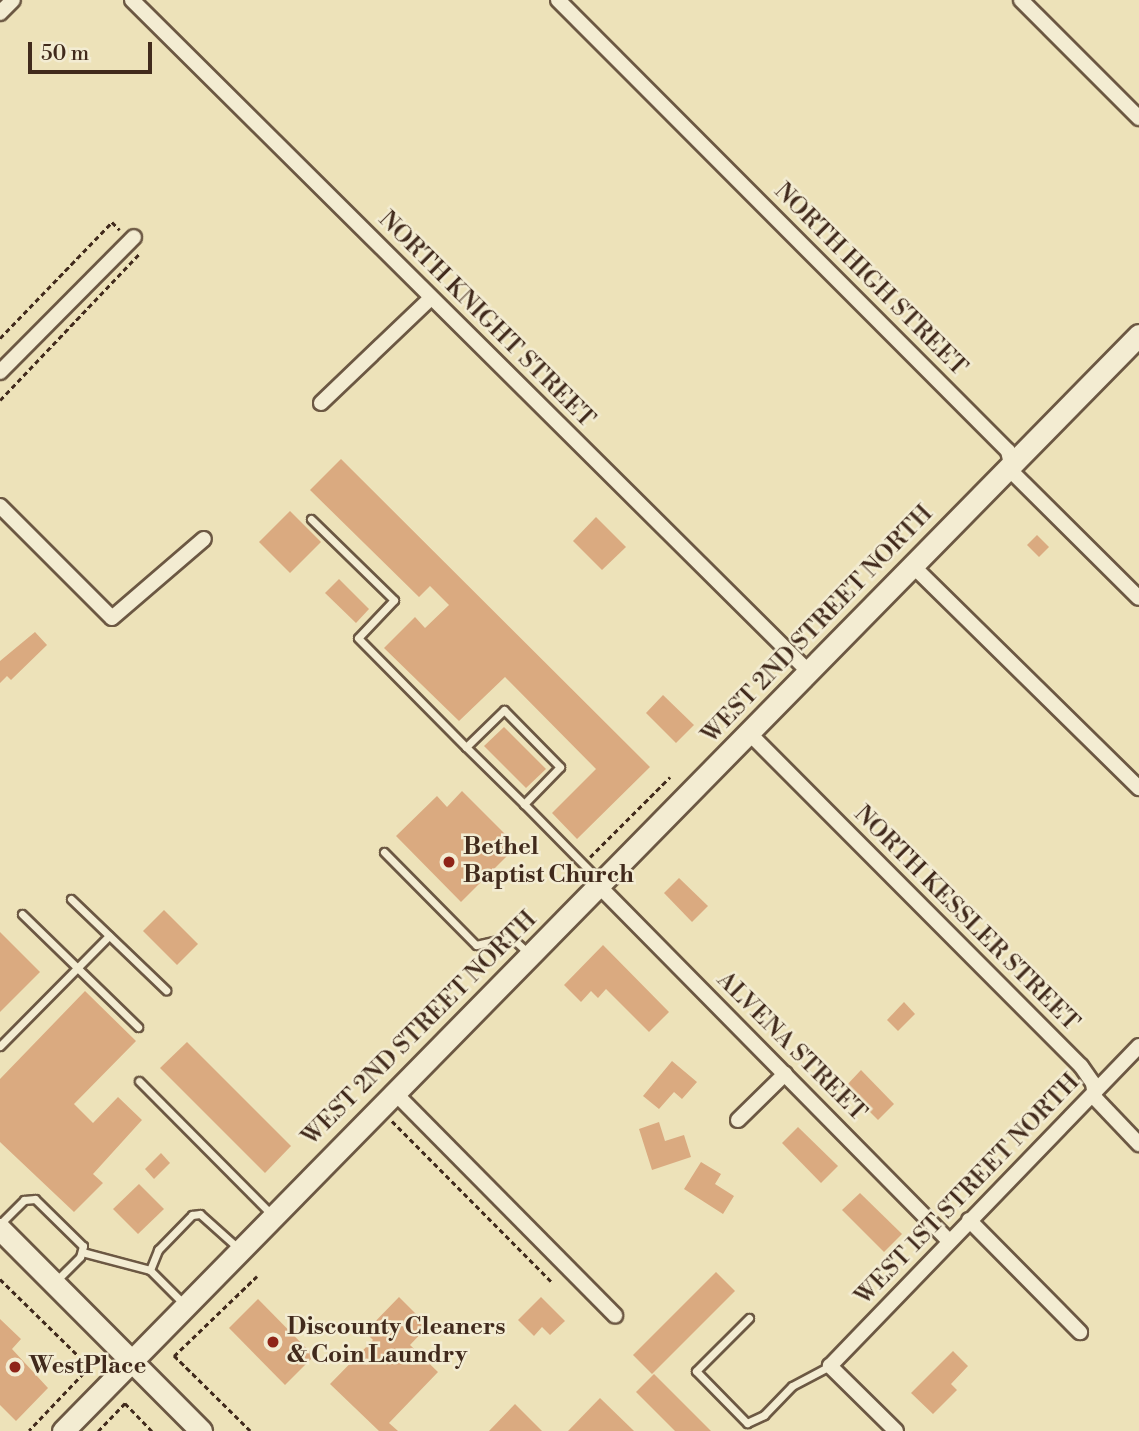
<!DOCTYPE html>
<html>
<head>
<meta charset="utf-8">
<style>
  body { margin:0 }
  #map { position:relative; width:1139px; height:1431px; overflow:hidden; background:#ede2b9; font-family:"Libre Bodoni",serif }
  div>[style] { position:absolute }
  [style*='--x'] { left:calc(var(--x)*1px); top:calc(var(--y)*1px); width:calc(var(--w)*1px); rotate:calc(var(--a)*1deg) }
  .building>* { inset:0; background:#daaa80 }
  .path>* { height:2.5px; margin-top:-1.25px; transform-origin:0; background:repeating-linear-gradient(90deg,#412a1c 0 5px,transparent 0 8.5px) }
  .roads { filter:drop-shadow(2px 0 #6c5843) drop-shadow(-2px 0 #6c5843) drop-shadow(0 2px #6c5843) drop-shadow(0 -2px #6c5843) }
  .lane>* { height:7px; margin:-3.5px; padding:0 3.5px; transform-origin:3.5px; border-radius:3.5px; background:#f3ecd2 }
  .street>* { height:14px; margin:-7px; padding:0 7px; transform-origin:7px; border-radius:7px; background:#f3ecd2 }
  .secondary>* { height:21px; margin:-10.5px; padding:0 10.5px; transform-origin:10.5px; border-radius:10.5px; background:#f3ecd2 }
  .dots>* { width:19px; height:19px; translate:-50% -50%; box-sizing:border-box; border:4px solid #f3ecd2; border-radius:50% }
  span { translate:-50% -50%; white-space:nowrap; text-align:center; line-height:1.15; -webkit-text-stroke:5px #f3ecd2; paint-order:stroke }
  .street-label { font-size:24px; color:#412a1c }
  .poi-label { font-size:24px; color:#412a1c; font-weight:700 }
  .left { translate:0 -50%; text-align:left }
  .scale { position:absolute; left:28px; top:42px; width:124px; height:32px; box-sizing:border-box; border:4px solid #412a1c; border-top:0; padding-left:9px; font-size:21px; line-height:24px; white-space:nowrap; color:#412a1c; -webkit-text-stroke:5px #f3ecd2; paint-order:stroke }
</style>
</head>
<body>
<div id="map">
  <div class="building">
    <i style="clip-path:polygon(341px 459px,650px 767px,577px 839px,552px 813px,596px 769px,505px 677px,459px 721px,384px 648px,415px 617px,425px 628px,449px 605px,430px 586px,419px 597px,310px 490px)"></i>
    <i style="clip-path:polygon(290px 511px,321px 542px,290px 573px,259px 542px)"></i>
    <i style="clip-path:polygon(596px 517px,626px 547px,602px 570px,573px 541px)"></i>
    <i style="clip-path:polygon(1037px 535px,1049px 547px,1039px 557px,1027px 545px)"></i>
    <i style="clip-path:polygon(339px 579px,369px 609px,356px 623px,325px 593px)"></i>
    <i style="clip-path:polygon(35px 632px,47px 645px,11px 680px,7px 676px,0 683px,0 661px)"></i>
    <i style="clip-path:polygon(663px 695px,694px 725px,676px 743px,646px 713px)"></i>
    <i style="clip-path:polygon(504px 727px,546px 769px,526px 788px,484px 746px)"></i>
    <i style="clip-path:polygon(462px 791px,517px 846px,461px 902px,396px 836px,437px 796px,447px 807px)"></i>
    <i style="clip-path:polygon(679px 878px,708px 906px,692px 922px,664px 893px)"></i>
    <i style="clip-path:polygon(164px 910px,198px 944px,177px 965px,143px 931px)"></i>
    <i style="clip-path:polygon(0 932px,40px 972px,0 1012px)"></i>
    <i style="clip-path:polygon(603px 945px,669px 1012px,649px 1032px,606px 989px,598px 998px,591px 991px,581px 1002px,564px 985px)"></i>
    <i style="clip-path:polygon(85px 991px,136px 1041px,74px 1104px,93px 1123px,118px 1097px,142px 1120px,93px 1174px,103px 1183px,74px 1212px,0 1142px,0 1079px)"></i>
    <i style="clip-path:polygon(904px 1002px,915px 1014px,898px 1031px,887px 1020px)"></i>
    <i style="clip-path:polygon(187px 1042px,291px 1146px,265px 1173px,160px 1068px)"></i>
    <i style="clip-path:polygon(672px 1061px,697px 1082px,682px 1099px,674px 1092px,659px 1109px,643px 1096px)"></i>
    <i style="clip-path:polygon(861px 1070px,894px 1104px,878px 1120px,845px 1087px)"></i>
    <i style="clip-path:polygon(659px 1122px,665px 1141px,684px 1135px,691px 1157px,652px 1170px,639px 1129px)"></i>
    <i style="clip-path:polygon(798px 1127px,838px 1166px,821px 1183px,782px 1143px)"></i>
    <i style="clip-path:polygon(161px 1153px,170px 1163px,154px 1179px,145px 1169px)"></i>
    <i style="clip-path:polygon(701px 1162px,721px 1174px,715px 1184px,734px 1196px,723px 1214px,684px 1189px)"></i>
    <i style="clip-path:polygon(139px 1184px,164px 1209px,138px 1234px,113px 1209px)"></i>
    <i style="clip-path:polygon(860px 1193px,902px 1234px,884px 1252px,842px 1210px)"></i>
    <i style="clip-path:polygon(716px 1272px,735px 1291px,652px 1374px,633px 1355px)"></i>
    <i style="clip-path:polygon(399px 1297px,428px 1326px,410px 1345px,438px 1372px,389px 1423px,398px 1431px,379px 1431px,330px 1384px,373px 1340px,365px 1332px)"></i>
    <i style="clip-path:polygon(541px 1297px,565px 1321px,550px 1335px,542px 1327px,534px 1336px,518px 1320px)"></i>
    <i style="clip-path:polygon(258px 1299px,314px 1356px,285px 1385px,229px 1328px)"></i>
    <i style="clip-path:polygon(0 1319px,21px 1339px,12px 1349px,48px 1388px,16px 1421px,0 1405px)"></i>
    <i style="clip-path:polygon(953px 1351px,968px 1366px,951px 1384px,957px 1390px,933px 1414px,911px 1393px)"></i>
    <i style="clip-path:polygon(654px 1374px,711px 1431px,675px 1431px,636px 1392px)"></i>
    <i style="clip-path:polygon(600px 1398px,634px 1431px,568px 1431px)"></i>
    <i style="clip-path:polygon(515px 1404px,542px 1431px,489px 1431px)"></i>
  </div>
  <div class="path">
    <i style="--x:0;--y:338;--w:161;--a:-46"></i>
    <i style="--x:112;--y:222;--w:11;--a:45"></i>
    <i style="--x:0;--y:400;--w:204;--a:-46.4"></i>
    <i style="--x:590;--y:857;--w:113;--a:-45"></i>
    <i style="--x:392;--y:1121;--w:228;--a:45.2"></i>
    <i style="--x:0;--y:1279;--w:126;--a:44.4"></i>
    <i style="--x:90;--y:1367;--w:88;--a:133.6"></i>
    <i style="--x:98;--y:1431;--w:39;--a:-46"></i>
    <i style="--x:125;--y:1403;--w:39;--a:46"></i>
    <i style="--x:250;--y:1431;--w:107;--a:-135.4"></i>
    <i style="--x:174;--y:1356;--w:115;--a:-43.9"></i>
  </div>
  <div class="roads">
    <div class="lane">
      <i style="--x:311;--y:519;--w:116;--a:44.3"></i>
      <i style="--x:394;--y:600;--w:52;--a:133.5"></i>
      <i style="--x:358;--y:638;--w:153;--a:45.3"></i>
      <i style="--x:466;--y:747;--w:53;--a:-44.2"></i>
      <i style="--x:504;--y:710;--w:80;--a:45.5"></i>
      <i style="--x:560;--y:767;--w:52;--a:134.2"></i>
      <i style="--x:524;--y:804;--w:107;--a:45.4"></i>
      <i style="--x:466;--y:747;--w:81;--a:44.5"></i>
      <i style="--x:384;--y:852;--w:131;--a:45.3"></i>
      <i style="--x:476;--y:945;--w:36;--a:-13"></i>
      <i style="--x:511;--y:937;--w:22;--a:43"></i>
      <i style="--x:71;--y:899;--w:132;--a:43.8"></i>
      <i style="--x:22;--y:914;--w:162;--a:44.2"></i>
      <i style="--x:0;--y:1046;--w:155;--a:-45.3"></i>
      <i style="--x:139;--y:1081;--w:190;--a:45.2"></i>
      <i style="--x:0;--y:1224;--w:34;--a:-45"></i>
      <i style="--x:24;--y:1200;--w:11;--a:-5"></i>
      <i style="--x:35;--y:1199;--w:67;--a:44.4"></i>
      <i style="--x:83;--y:1246;--w:11;--a:105"></i>
      <i style="--x:80;--y:1257;--w:34;--a:135"></i>
      <i style="--x:82;--y:1252;--w:70;--a:14.8"></i>
      <i style="--x:185;--y:1305;--w:49;--a:-135"></i>
      <i style="--x:150;--y:1270;--w:22;--a:-68"></i>
      <i style="--x:158;--y:1250;--w:49;--a:-45.8"></i>
      <i style="--x:192;--y:1215;--w:8;--a:-7"></i>
      <i style="--x:200;--y:1214;--w:51;--a:41.8"></i>
      <i style="--x:749;--y:1318;--w:75;--a:135"></i>
      <i style="--x:696;--y:1371;--w:73;--a:45.6"></i>
      <i style="--x:747;--y:1423;--w:19;--a:-25"></i>
      <i style="--x:764;--y:1415;--w:40;--a:-46"></i>
      <i style="--x:792;--y:1386;--w:43;--a:-27.8"></i>
    </div>
    <div class="street">
      <i style="--x:132;--y:0;--w:954;--a:44.79"></i>
      <i style="--x:558;--y:0;--w:637;--a:45.06"></i>
      <i style="--x:1008;--y:451;--w:23;--a:77"></i>
      <i style="--x:1013;--y:473;--w:177;--a:44.8"></i>
      <i style="--x:1021;--y:0;--w:167;--a:45"></i>
      <i style="--x:0;--y:13;--w:18;--a:-45"></i>
      <i style="--x:0;--y:372;--w:190;--a:-45.2"></i>
      <i style="--x:321;--y:403;--w:152;--a:-43.7"></i>
      <i style="--x:0;--y:506;--w:158;--a:45"></i>
      <i style="--x:112;--y:618;--w:121;--a:-40.7"></i>
      <i style="--x:913;--y:566;--w:317;--a:44.5"></i>
      <i style="--x:749;--y:733;--w:470;--a:45.1"></i>
      <i style="--x:1081;--y:1066;--w:21;--a:55"></i>
      <i style="--x:1093;--y:1083;--w:15;--a:82"></i>
      <i style="--x:1095;--y:1098;--w:64;--a:46.3"></i>
      <i style="--x:599;--y:886;--w:499;--a:45.4"></i>
      <i style="--x:395;--y:1093;--w:313;--a:45.3"></i>
      <i style="--x:738;--y:1120;--w:66;--a:-44.4"></i>
      <i style="--x:969;--y:1220;--w:158;--a:45.3"></i>
      <i style="--x:896;--y:1431;--w:93;--a:-135.4"></i>
      <i style="--x:830;--y:1366;--w:445;--a:-46"></i>
    </div>
    <div class="secondary">
      <i style="--x:0;--y:1229;--w:285;--a:45.1"></i>
      <i style="--x:63;--y:1431;--w:1536;--a:-45.53"></i>
    </div>
  </div>
  <div class="dots">
    <i style="left:449px;top:862px;background:#8f2418"></i>
    <i style="left:273px;top:1342px;background:#8f2418"></i>
    <i style="left:15px;top:1367px;background:#8f2418"></i>
  </div>
  <div class="street-label">
    <span style="left:870px;top:280px;rotate:45deg">NORTH HIGH STREET</span>
    <span style="left:486px;top:320px;rotate:45deg">NORTH KNIGHT STREET</span>
    <span style="left:818px;top:625px;rotate:-46deg">WEST 2ND STREET NORTH</span>
    <span style="left:966px;top:919px;rotate:45deg">NORTH KESSLER STREET</span>
    <span style="left:420px;top:1029px;rotate:-45deg">WEST 2ND STREET NORTH</span>
    <span style="left:791px;top:1047px;rotate:45deg">ALVENA STREET</span>
    <span style="left:968px;top:1190px;rotate:-46deg">WEST 1ST STREET NORTH</span>
  </div>
  <div class="poi-label">
    <span class="left" style="left:463px;top:862px">Bethel<br>Baptist Church</span>
    <span class="left" style="left:287px;top:1342px">Discounty Cleaners<br>&amp; Coin Laundry</span>
    <span class="left" style="left:29px;top:1367px">WestPlace</span>
  </div>
  <div class="scale">50 m</div>
</div>
</body>
</html>
